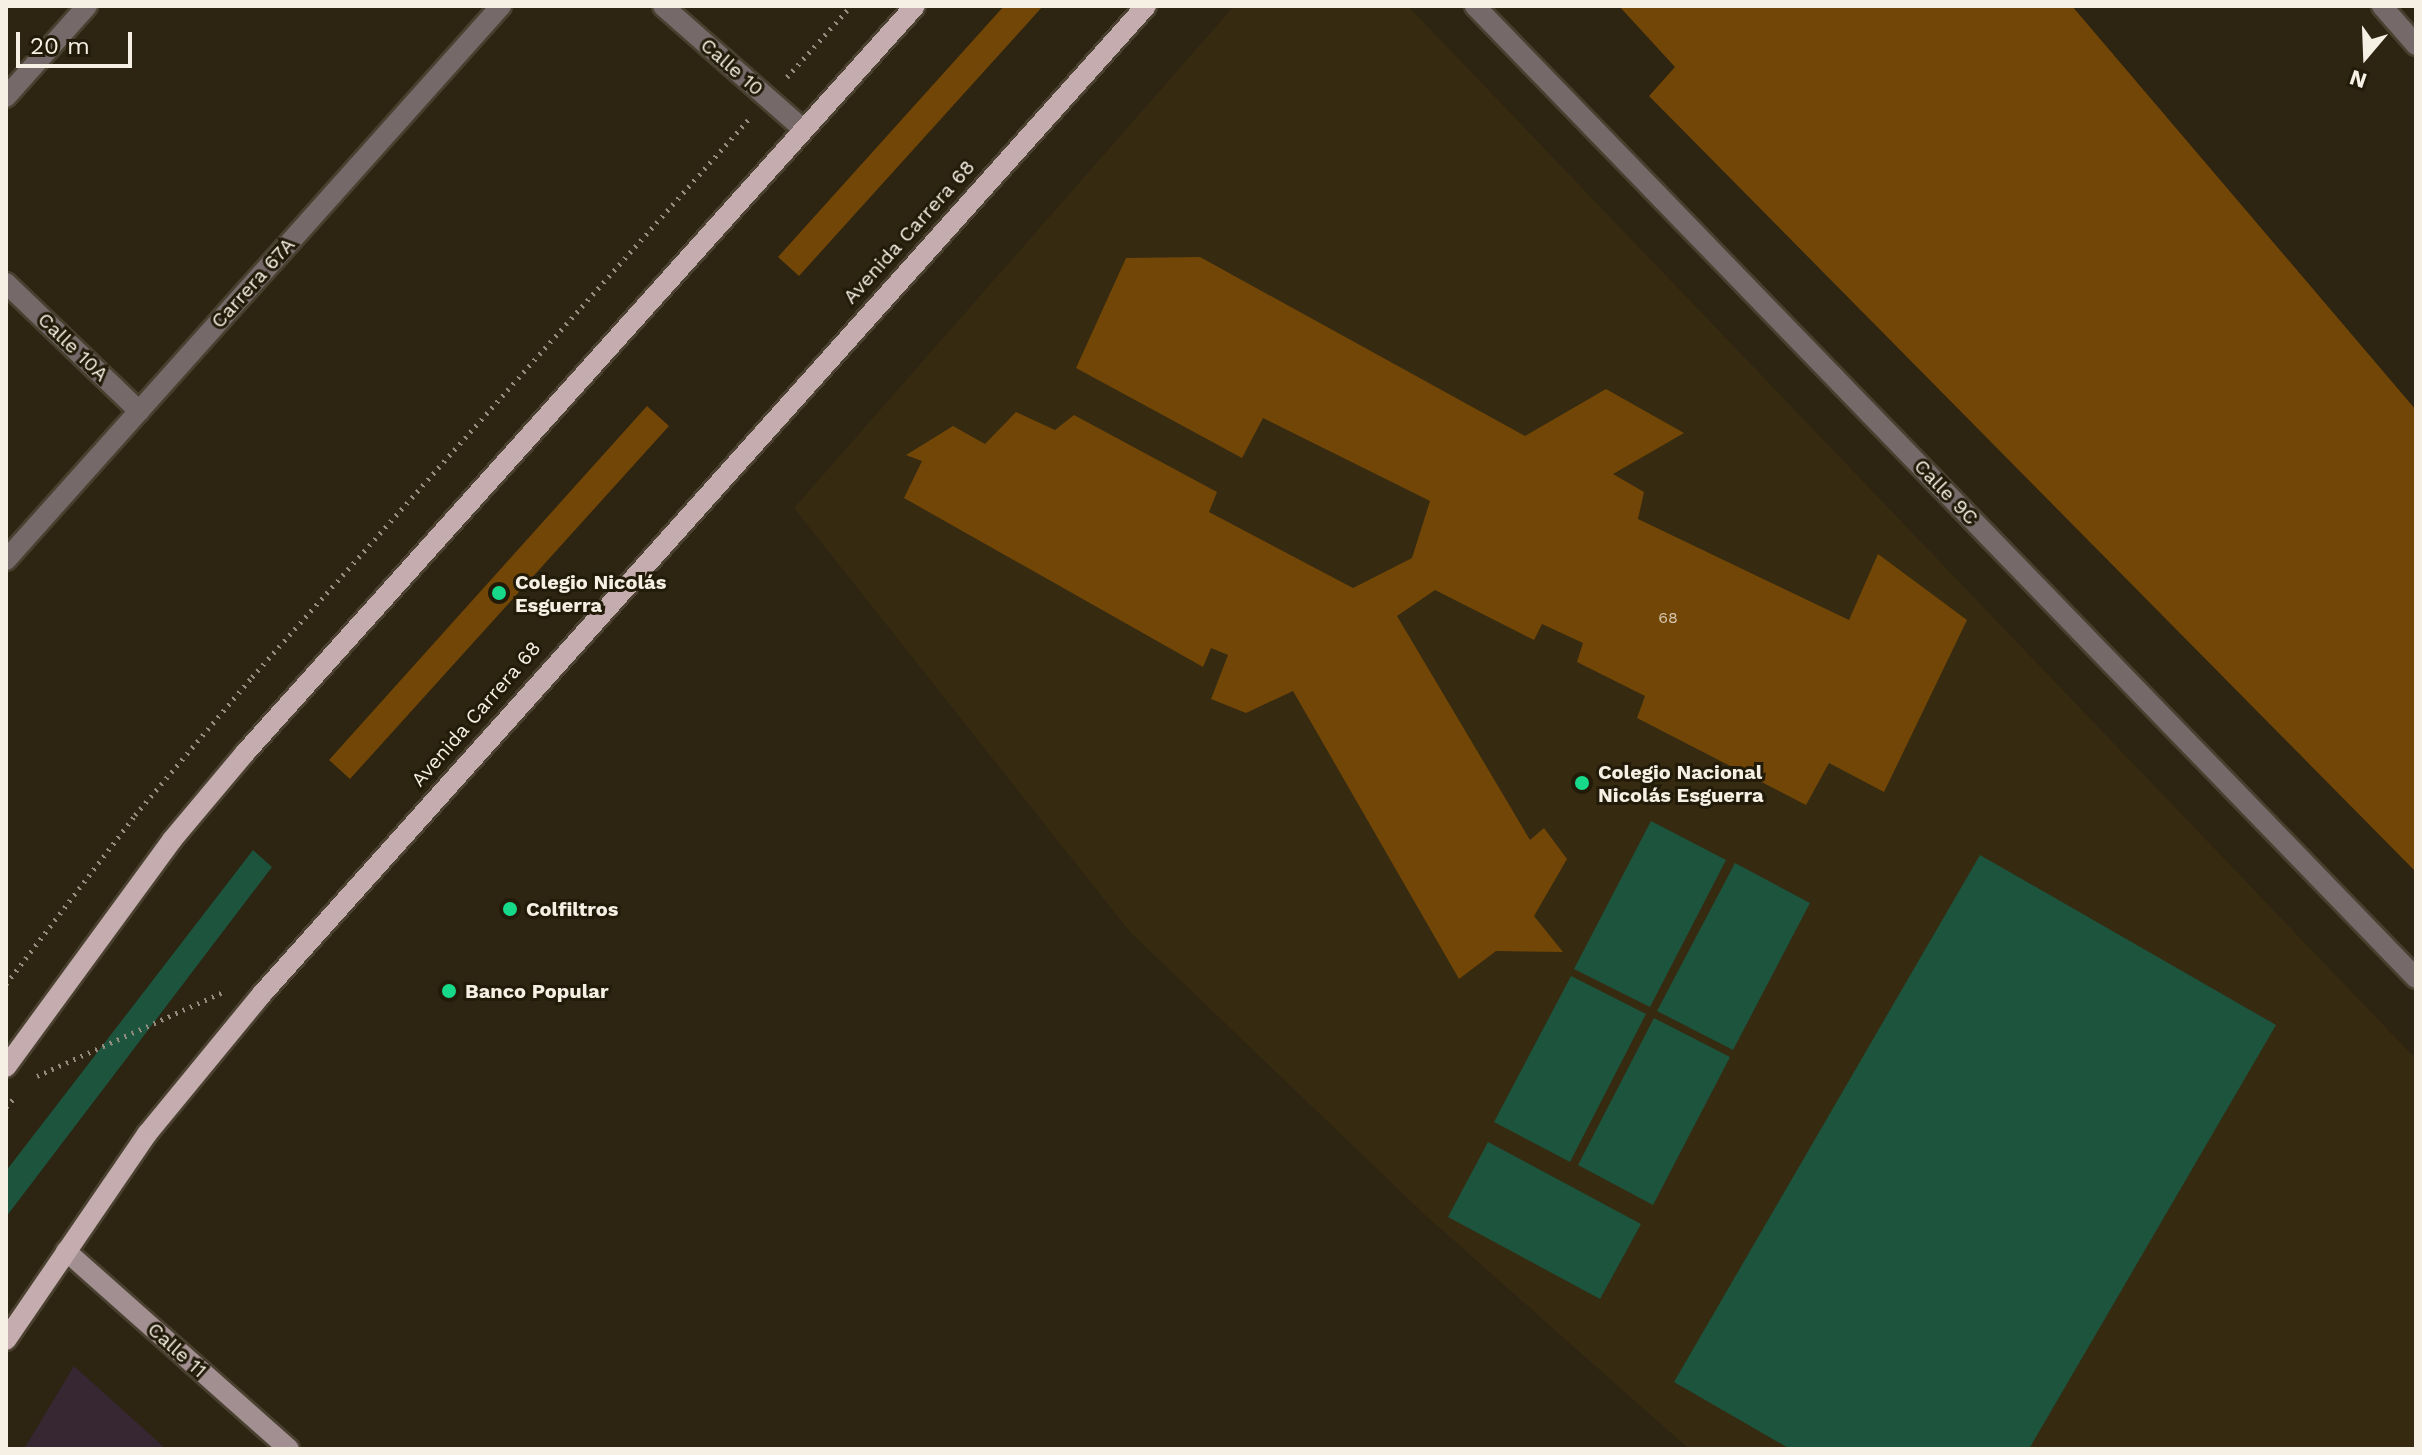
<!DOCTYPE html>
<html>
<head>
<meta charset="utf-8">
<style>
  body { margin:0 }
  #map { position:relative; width:2422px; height:1455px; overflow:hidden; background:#2d2412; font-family:"Work Sans",sans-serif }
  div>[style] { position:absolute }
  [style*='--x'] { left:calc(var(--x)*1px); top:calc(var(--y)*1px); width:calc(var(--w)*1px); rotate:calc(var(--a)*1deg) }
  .industrial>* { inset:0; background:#362733 }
  .built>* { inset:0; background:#362a11 }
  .green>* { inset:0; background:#1c543d }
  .building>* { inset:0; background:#714606 }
  .path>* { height:5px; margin-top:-2.5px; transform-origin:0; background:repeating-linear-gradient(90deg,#948d7f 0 2px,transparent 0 8px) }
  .roads { filter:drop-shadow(2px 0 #49402f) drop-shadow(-2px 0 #49402f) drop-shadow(0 2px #49402f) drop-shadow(0 -2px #49402f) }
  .street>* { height:20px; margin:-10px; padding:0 10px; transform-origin:10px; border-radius:10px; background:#75696a }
  .secondary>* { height:20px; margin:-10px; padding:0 10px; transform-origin:10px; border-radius:10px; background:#a28f91 }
  .primary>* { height:20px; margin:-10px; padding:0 10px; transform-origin:10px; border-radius:10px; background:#c5adaf }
  .dots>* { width:22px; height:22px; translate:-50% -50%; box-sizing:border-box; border:4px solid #231b09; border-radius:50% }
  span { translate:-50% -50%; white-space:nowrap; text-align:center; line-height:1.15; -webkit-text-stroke:6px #231b09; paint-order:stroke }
  .number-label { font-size:16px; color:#d4c5ac }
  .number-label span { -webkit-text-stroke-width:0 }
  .street-label { font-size:20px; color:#f5efe4 }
  .poi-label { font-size:20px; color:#f5efe4; font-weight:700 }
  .left { translate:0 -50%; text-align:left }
  .frame { position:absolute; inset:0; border:8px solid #f5efe4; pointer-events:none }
  .north { position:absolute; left:2326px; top:16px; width:80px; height:80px; -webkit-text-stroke:6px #231b09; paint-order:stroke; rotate:199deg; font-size:22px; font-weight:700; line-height:32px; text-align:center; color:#f5efe4 }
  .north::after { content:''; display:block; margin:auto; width:28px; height:36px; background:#f5efe4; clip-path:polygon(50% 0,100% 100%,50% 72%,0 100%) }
  .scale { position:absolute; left:16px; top:32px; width:116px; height:36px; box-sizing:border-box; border:4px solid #f5efe4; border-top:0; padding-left:10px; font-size:24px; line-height:28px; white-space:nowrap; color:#f5efe4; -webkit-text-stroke:6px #231b09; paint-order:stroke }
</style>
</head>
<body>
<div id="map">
  <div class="industrial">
    <i style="clip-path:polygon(74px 1366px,166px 1449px,24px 1449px)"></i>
  </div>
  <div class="built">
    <i style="clip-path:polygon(1234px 6px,1408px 6px,2416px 1059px,2416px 1449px,1689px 1449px,1424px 1214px,1130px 932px,794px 508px)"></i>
  </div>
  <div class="green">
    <i style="clip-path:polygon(1651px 821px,1726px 860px,1650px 1007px,1574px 969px)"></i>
    <i style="clip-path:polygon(253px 850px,272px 867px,6px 1217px,6px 1171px)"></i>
    <i style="clip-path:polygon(1980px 855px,2276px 1025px,2029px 1449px,1790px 1449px,1674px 1382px)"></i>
    <i style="clip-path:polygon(1735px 863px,1810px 903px,1733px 1050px,1657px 1011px)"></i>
    <i style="clip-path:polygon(1571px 976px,1646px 1014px,1570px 1162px,1494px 1122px)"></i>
    <i style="clip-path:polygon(1654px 1018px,1730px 1057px,1653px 1205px,1578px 1165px)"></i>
    <i style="clip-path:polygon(1488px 1142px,1641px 1224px,1600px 1299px,1448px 1217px)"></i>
  </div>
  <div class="building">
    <i style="clip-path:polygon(1004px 6px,1043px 6px,799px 276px,778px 257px)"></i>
    <i style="clip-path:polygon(1619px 6px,2072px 6px,2416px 410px,2416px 872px,1649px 96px,1675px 67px)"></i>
    <i style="clip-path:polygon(1200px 257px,1525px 436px,1606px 389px,1684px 433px,1613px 474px,1644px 492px,1638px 519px,1849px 620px,1878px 554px,1967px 620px,1884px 792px,1829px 763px,1806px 805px,1637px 718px,1645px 696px,1577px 662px,1583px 643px,1542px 624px,1534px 640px,1435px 590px,1397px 616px,1530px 840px,1544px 828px,1567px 859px,1534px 916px,1563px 952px,1496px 951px,1459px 979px,1293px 691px,1246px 713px,1211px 699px,1228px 655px,1211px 648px,1203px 667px,904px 498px,922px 461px,906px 455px,953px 426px,985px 444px,1016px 412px,1055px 430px,1074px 415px,1217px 492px,1209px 512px,1353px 588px,1412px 558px,1430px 501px,1263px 418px,1242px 458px,1076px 368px,1126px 258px)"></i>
    <i style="clip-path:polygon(647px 406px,669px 426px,350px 779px,329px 760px)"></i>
  </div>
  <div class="path">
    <i style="--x:787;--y:77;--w:96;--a:-48"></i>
    <i style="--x:6;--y:984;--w:213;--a:-52.6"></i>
    <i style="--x:135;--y:815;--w:181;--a:-49.7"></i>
    <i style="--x:252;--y:677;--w:746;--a:-48.32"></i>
    <i style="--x:37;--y:1076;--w:206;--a:-24.3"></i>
    <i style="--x:6;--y:1107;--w:15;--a:-48"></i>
  </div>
  <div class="roads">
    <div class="street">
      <i style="--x:663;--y:6;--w:185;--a:41.3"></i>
      <i style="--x:1475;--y:6;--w:1353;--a:45.93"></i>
      <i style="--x:2382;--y:6;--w:52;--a:48.9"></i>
      <i style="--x:6;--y:97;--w:122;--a:-48.3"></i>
      <i style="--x:6;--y:283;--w:185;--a:43.9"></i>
      <i style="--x:6;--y:560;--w:743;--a:-48.22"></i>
    </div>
    <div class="secondary">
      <i style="--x:66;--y:1251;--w:298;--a:41.6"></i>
    </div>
    <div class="primary">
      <i style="--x:6;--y:1067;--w:281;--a:-53.8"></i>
      <i style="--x:172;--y:840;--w:114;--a:-50"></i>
      <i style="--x:245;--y:753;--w:1003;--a:-48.11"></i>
      <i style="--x:6;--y:1340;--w:250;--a:-55.6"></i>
      <i style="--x:147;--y:1134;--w:181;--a:-50.6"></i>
      <i style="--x:262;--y:994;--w:1326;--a:-48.18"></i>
    </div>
  </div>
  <div class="dots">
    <i style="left:499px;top:593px;background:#16d989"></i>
    <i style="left:1582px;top:783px;background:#16d989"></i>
    <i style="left:510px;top:909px;background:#16d989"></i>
    <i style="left:449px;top:991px;background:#16d989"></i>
  </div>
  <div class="number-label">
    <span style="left:1668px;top:618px">68</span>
  </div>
  <div class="street-label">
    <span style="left:732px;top:67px;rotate:41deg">Calle 10</span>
    <span style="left:909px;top:232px;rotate:-48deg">Avenida Carrera 68</span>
    <span style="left:253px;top:283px;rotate:-48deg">Carrera 67A</span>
    <span style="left:73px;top:347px;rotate:44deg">Calle 10A</span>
    <span style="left:1946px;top:492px;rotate:46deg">Calle 9C</span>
    <span style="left:476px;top:714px;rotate:-49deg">Avenida Carrera 68</span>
    <span style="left:177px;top:1350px;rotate:42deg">Calle 11</span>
  </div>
  <div class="poi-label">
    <span class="left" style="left:515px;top:594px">Colegio Nicolás<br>Esguerra</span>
    <span class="left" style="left:1598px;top:784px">Colegio Nacional<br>Nicolás Esguerra</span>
    <span class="left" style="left:526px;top:909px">Colfiltros</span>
    <span class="left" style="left:465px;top:991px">Banco Popular</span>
  </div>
  <div class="frame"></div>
  <div class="north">N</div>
  <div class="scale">20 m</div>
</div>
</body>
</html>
